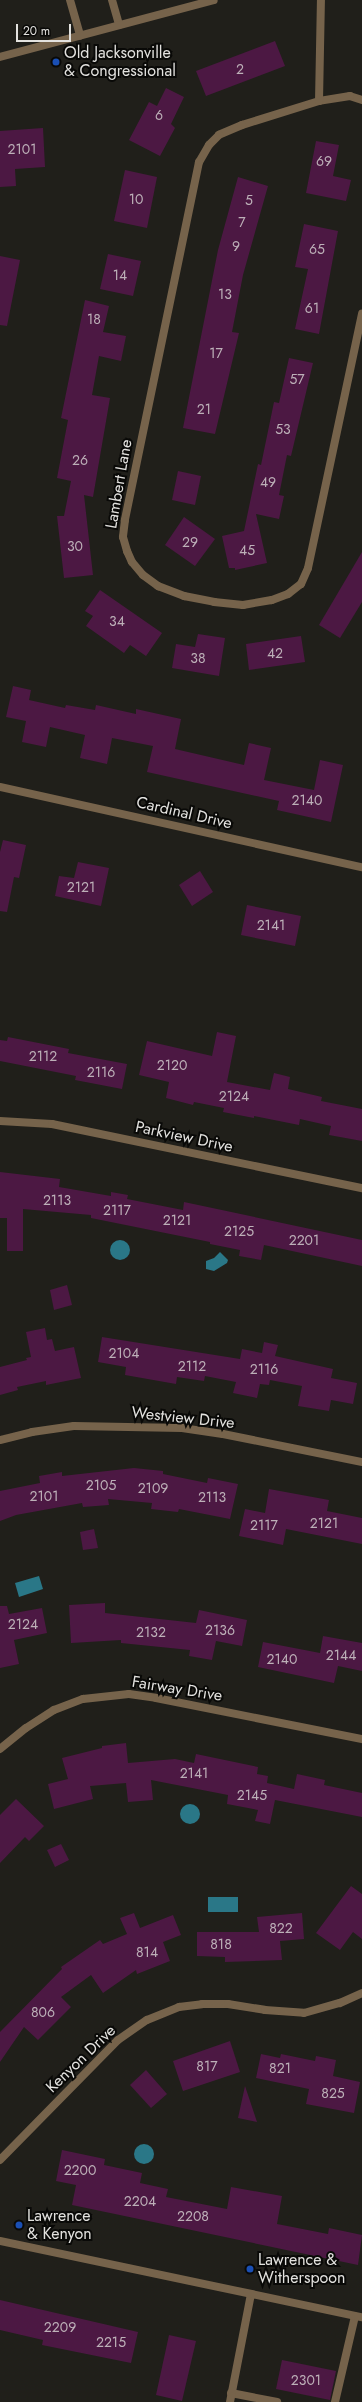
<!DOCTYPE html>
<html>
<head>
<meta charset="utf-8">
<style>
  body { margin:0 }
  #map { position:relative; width:362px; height:2402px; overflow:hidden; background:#201f1a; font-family:Jost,sans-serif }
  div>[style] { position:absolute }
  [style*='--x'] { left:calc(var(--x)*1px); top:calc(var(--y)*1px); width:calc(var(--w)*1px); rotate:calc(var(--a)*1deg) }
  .water>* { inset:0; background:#2a7787 }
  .round { border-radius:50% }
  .building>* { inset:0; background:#4c1843 }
  .service>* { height:8px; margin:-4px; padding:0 4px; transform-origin:4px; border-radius:4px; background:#76634b }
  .minor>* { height:8px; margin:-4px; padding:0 4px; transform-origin:4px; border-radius:4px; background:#76634b }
  .tertiary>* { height:8px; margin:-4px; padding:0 4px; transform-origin:4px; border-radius:4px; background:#76634b }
  .dots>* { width:11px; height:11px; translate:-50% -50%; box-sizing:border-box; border:2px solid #090907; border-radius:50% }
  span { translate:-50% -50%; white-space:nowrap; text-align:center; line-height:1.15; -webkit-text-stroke:4px #090907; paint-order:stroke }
  .number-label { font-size:14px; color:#bdb0b8 }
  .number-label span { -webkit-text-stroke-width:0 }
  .poi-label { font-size:16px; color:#e3e2df }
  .left { translate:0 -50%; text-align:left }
  .street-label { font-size:16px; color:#e3e2df }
  .scale { position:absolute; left:16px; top:24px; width:55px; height:18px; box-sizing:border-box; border:2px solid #e3e2df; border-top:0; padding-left:5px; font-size:12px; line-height:14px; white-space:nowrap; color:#e3e2df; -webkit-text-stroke:3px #090907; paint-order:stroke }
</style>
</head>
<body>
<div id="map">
  <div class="water">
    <i class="round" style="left:110px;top:1240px;width:20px;height:20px"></i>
    <i style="clip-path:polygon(220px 1252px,228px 1260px,227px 1263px,214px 1271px,206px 1269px,206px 1261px,214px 1258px)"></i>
    <i style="clip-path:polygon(39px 1576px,43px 1589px,19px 1597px,15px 1583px)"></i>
    <i class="round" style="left:180px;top:1804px;width:20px;height:20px"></i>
    <i style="clip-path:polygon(208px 1897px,238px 1897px,238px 1912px,208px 1912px)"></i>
    <i class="round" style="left:134px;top:2144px;width:20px;height:20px"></i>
  </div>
  <div class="building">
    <i style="clip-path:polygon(275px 41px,285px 66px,206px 96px,196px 71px)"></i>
    <i style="clip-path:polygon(166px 88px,184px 97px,171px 124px,175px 128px,160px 156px,129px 140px,149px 102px,157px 106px)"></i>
    <i style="clip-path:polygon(43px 128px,45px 167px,15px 169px,16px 186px,0 187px,0 131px)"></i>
    <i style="clip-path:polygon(316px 141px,339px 145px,333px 176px,351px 180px,346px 201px,306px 193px)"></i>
    <i style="clip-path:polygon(125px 170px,157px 177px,147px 228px,114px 221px)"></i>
    <i style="clip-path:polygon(238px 177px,268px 186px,243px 275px,232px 332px,239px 333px,215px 434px,183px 428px,218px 250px)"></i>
    <i style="clip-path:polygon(304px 224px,338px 231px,319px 334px,295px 329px,308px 269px,295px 267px)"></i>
    <i style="clip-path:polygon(108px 254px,141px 261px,133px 296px,100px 289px)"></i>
    <i style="clip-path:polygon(0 256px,20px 260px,7px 326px,0 325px)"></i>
    <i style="clip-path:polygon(85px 300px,109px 306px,103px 332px,126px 336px,121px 361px,99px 356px,92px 395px,110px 398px,93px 497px,84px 495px,93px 575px,64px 578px,57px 516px,64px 516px,71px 481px,57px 478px,68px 420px,61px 418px)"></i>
    <i style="clip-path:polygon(289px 358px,313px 363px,291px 456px,287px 455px,279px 495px,284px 496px,279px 519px,256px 514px,267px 563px,235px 570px,235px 568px,229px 568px,222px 536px,244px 531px,258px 464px,261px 465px,274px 402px,279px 403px)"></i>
    <i style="clip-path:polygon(178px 471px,201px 476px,195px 505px,172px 500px)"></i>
    <i style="clip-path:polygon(184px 517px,215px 539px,195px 566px,165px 545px)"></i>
    <i style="clip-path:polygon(362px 552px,362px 602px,340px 638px,319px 625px)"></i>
    <i style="clip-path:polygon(100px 590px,162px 633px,146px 656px,130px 645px,124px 653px,86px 626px,93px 616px,85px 611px)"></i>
    <i style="clip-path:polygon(198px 634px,225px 638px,219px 676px,172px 668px,176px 644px,195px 647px)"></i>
    <i style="clip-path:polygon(301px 636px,305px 662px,249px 670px,246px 644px)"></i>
    <i style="clip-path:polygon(13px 686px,31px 690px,29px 700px,65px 708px,66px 705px,95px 710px,96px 705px,136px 714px,136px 709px,181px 719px,175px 749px,244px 765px,249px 743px,271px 748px,264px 780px,314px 790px,320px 760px,343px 765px,331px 822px,277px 810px,279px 801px,147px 772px,153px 746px,112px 738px,107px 764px,80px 758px,85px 735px,50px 727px,46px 747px,22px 742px,26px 721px,6px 717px)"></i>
    <i style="clip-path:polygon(3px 840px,26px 845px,19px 878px,14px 877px,7px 912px,0 911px,0 852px)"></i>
    <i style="clip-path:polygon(78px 862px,109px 868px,101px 906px,55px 896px,59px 876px,74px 878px)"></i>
    <i style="clip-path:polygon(200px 871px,213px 892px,192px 906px,179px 885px)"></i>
    <i style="clip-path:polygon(247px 905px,301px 916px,295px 946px,241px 935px)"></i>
    <i style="clip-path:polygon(217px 1032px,236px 1036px,227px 1082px,270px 1090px,274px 1073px,290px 1077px,288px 1089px,322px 1097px,321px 1101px,362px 1109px,362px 1141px,329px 1135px,331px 1126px,300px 1119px,299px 1125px,254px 1116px,254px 1118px,223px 1112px,224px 1108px,194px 1102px,193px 1105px,166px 1098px,169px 1082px,139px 1075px,147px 1041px,212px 1056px)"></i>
    <i style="clip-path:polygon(8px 1037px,69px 1049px,68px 1053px,127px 1064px,122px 1089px,75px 1080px,76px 1076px,0 1061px,0 1040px,7px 1041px)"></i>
    <i style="clip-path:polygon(0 1172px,60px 1179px,59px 1187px,111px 1196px,111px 1192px,128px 1195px,127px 1199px,183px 1210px,184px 1202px,362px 1240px,362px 1266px,264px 1245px,261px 1260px,239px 1256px,240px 1250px,210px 1244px,210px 1242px,91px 1218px,91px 1215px,23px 1209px,23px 1251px,7px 1251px,7px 1218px,0 1218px)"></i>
    <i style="clip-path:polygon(67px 1285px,72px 1305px,54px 1310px,50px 1290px)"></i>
    <i style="clip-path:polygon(45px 1328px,47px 1340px,52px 1339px,55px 1351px,74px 1347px,81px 1378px,46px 1385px,46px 1381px,17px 1387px,18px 1390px,0 1395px,0 1367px,27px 1360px,26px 1358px,31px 1357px,26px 1332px)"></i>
    <i style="clip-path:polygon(102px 1337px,240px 1359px,242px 1349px,262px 1353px,264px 1342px,278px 1345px,275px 1356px,333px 1369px,331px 1378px,357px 1383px,353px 1404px,331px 1400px,329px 1411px,298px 1406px,302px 1386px,270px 1380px,269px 1385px,260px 1384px,257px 1398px,233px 1393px,236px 1382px,205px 1376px,204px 1381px,177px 1377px,176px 1384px,125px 1375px,126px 1367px,98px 1362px)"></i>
    <i style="clip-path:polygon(134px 1468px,163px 1471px,163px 1474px,207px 1483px,208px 1478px,238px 1484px,230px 1519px,179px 1509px,178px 1512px,151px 1509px,152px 1503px,108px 1499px,109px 1505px,83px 1507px,82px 1503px,16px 1515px,0 1521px,0 1491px,40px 1483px,39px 1476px,62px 1472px,62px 1476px)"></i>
    <i style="clip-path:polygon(269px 1489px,329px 1500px,327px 1511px,362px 1518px,362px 1544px,286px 1529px,283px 1545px,239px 1536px,245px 1509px,265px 1513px)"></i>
    <i style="clip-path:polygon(94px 1529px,98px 1548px,83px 1550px,80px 1532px)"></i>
    <i style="clip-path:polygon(105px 1603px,105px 1613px,196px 1623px,199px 1610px,247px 1620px,242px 1646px,216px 1641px,212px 1660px,189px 1656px,190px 1650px,121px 1643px,121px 1640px,71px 1643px,69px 1605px)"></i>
    <i style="clip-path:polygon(0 1606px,7px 1606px,9px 1614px,42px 1608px,47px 1633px,14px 1640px,19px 1664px,0 1668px)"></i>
    <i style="clip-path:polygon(323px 1636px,362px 1643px,362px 1671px,338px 1666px,334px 1683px,258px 1667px,263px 1642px,320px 1653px)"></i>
    <i style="clip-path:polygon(126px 1743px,128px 1763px,175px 1759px,194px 1763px,196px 1754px,258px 1767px,257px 1774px,268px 1776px,267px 1783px,294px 1789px,297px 1774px,325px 1780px,324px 1785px,362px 1793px,362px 1817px,275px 1800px,270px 1824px,255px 1821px,258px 1810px,227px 1804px,228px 1795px,151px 1780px,153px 1800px,128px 1802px,126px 1783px,90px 1786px,93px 1799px,54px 1809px,48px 1784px,68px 1779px,62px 1758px,102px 1748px,102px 1746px)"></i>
    <i style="clip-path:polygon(16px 1799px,44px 1826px,29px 1841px,25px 1837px,0 1863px,0 1815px)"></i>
    <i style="clip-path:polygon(61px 1844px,69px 1860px,55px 1867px,47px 1850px)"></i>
    <i style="clip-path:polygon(351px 1886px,362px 1894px,362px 1939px,353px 1932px,340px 1950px,316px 1933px)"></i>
    <i style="clip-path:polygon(134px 1913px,140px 1928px,173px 1915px,181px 1935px,163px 1942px,170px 1961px,137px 1974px,136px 1970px,103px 1993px,91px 1975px,61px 1997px,71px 2007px,38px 2040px,24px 2027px,0 2062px,0 2032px,62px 1969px,61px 1967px,100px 1940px,103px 1944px,127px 1934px,120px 1918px)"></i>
    <i style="clip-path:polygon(302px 1913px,304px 1939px,280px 1941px,282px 1960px,225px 1962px,225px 1957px,197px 1956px,197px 1932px,259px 1932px,257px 1917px)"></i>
    <i style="clip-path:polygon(230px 2041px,240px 2072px,183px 2091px,173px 2061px)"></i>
    <i style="clip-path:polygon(261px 2054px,280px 2058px,281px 2054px,315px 2061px,316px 2056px,336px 2060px,333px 2076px,360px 2082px,354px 2113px,306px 2104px,309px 2089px,256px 2078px)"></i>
    <i style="clip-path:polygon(146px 2070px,167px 2094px,151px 2108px,130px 2085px)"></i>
    <i style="clip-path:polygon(245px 2086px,257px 2122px,238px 2118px)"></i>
    <i style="clip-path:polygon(62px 2150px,105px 2159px,104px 2165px,142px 2173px,140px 2183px,168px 2189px,166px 2197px,227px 2209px,231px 2187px,282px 2196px,277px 2224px,328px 2234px,329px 2228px,362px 2235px,358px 2265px,72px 2205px,76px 2185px,56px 2181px)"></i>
    <i style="clip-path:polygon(0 2300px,138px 2332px,131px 2363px,42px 2345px,43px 2340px,0 2330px)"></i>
    <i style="clip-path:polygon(169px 2335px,196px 2341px,182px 2401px,156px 2395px)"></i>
    <i style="clip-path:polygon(282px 2360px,336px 2371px,330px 2400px,276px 2389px)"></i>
  </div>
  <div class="service">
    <i style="--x:231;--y:2393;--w:47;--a:11.1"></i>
    <i style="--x:335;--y:2402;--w:88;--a:-76.9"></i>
  </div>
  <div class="minor">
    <i style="--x:70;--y:0;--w:37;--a:74"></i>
    <i style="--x:112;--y:0;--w:26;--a:74"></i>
    <i style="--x:362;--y:100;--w:13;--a:-162"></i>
    <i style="--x:350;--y:96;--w:31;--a:171"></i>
    <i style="--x:319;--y:101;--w:81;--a:162.7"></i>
    <i style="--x:242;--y:125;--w:25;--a:157"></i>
    <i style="--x:219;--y:135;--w:14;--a:135"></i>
    <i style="--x:209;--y:145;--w:20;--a:120"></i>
    <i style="--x:199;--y:162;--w:366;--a:101.7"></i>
    <i style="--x:125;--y:520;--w:17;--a:97"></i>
    <i style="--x:123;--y:537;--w:15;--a:74"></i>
    <i style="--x:127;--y:551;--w:12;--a:66"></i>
    <i style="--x:132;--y:562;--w:17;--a:50"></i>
    <i style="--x:143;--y:575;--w:19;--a:36"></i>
    <i style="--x:158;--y:586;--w:28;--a:21"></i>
    <i style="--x:184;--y:596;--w:31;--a:11"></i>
    <i style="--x:214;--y:602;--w:29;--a:6"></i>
    <i style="--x:243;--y:605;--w:29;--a:-10"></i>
    <i style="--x:272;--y:600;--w:17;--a:-21"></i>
    <i style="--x:288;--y:594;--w:16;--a:-38"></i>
    <i style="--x:301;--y:584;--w:17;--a:-66"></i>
    <i style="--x:308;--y:568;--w:260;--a:-78"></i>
    <i style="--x:319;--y:101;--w:101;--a:-88.9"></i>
    <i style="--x:0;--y:787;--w:371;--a:12.5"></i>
    <i style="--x:0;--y:1121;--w:52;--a:3.3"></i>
    <i style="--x:52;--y:1124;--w:317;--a:11.7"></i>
    <i style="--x:0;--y:1440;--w:33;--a:-14"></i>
    <i style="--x:32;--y:1432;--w:42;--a:-8.1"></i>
    <i style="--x:74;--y:1426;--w:108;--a:1.1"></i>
    <i style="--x:182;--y:1428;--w:41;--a:8.3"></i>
    <i style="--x:223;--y:1434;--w:142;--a:11.4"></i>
    <i style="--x:0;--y:1749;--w:33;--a:-39"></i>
    <i style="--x:26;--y:1728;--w:33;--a:-33"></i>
    <i style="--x:54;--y:1710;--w:31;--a:-21"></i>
    <i style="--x:83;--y:1699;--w:46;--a:-6.2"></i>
    <i style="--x:129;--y:1694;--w:27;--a:8"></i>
    <i style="--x:156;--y:1698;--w:210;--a:11.3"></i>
    <i style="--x:0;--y:2160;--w:168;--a:-45.5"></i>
    <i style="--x:118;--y:2040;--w:35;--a:-35"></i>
    <i style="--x:147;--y:2020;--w:35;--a:-22"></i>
    <i style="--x:179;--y:2007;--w:23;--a:-7"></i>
    <i style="--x:202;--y:2004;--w:26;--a:0"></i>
    <i style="--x:228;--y:2004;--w:37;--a:9"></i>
    <i style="--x:265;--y:2010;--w:39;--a:4"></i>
    <i style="--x:304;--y:2013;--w:37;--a:-16"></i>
    <i style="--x:340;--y:2003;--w:24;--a:-24"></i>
    <i style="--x:230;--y:2402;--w:110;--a:-79"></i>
  </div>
  <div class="tertiary">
    <i style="--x:0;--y:57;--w:221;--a:-14.9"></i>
    <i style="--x:0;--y:2241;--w:370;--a:11.9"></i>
  </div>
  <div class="dots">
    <i style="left:56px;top:62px;background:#1a4fb4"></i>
    <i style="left:19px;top:2225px;background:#1a4fb4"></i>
    <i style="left:250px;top:2269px;background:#1a4fb4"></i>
  </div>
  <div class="number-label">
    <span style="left:240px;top:69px">2</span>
    <span style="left:159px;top:115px">6</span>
    <span style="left:22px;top:149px">2101</span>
    <span style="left:324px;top:161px">69</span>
    <span style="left:136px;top:199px">10</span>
    <span style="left:249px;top:200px">5</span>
    <span style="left:242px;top:222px">7</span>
    <span style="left:236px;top:246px">9</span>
    <span style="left:317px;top:249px">65</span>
    <span style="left:120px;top:275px">14</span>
    <span style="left:225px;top:294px">13</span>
    <span style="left:312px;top:308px">61</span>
    <span style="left:94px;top:319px">18</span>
    <span style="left:216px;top:353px">17</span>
    <span style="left:297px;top:379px">57</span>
    <span style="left:204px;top:409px">21</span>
    <span style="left:283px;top:429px">53</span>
    <span style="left:80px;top:460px">26</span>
    <span style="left:268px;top:482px">49</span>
    <span style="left:190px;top:542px">29</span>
    <span style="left:75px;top:546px">30</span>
    <span style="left:247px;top:550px">45</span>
    <span style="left:117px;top:621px">34</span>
    <span style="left:275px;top:653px">42</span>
    <span style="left:198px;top:658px">38</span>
    <span style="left:307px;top:800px">2140</span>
    <span style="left:81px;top:887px">2121</span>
    <span style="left:271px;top:925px">2141</span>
    <span style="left:43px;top:1056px">2112</span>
    <span style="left:172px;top:1065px">2120</span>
    <span style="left:101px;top:1072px">2116</span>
    <span style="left:234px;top:1096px">2124</span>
    <span style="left:57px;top:1200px">2113</span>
    <span style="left:117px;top:1210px">2117</span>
    <span style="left:177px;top:1220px">2121</span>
    <span style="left:239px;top:1231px">2125</span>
    <span style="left:304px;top:1240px">2201</span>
    <span style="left:124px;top:1353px">2104</span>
    <span style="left:192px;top:1366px">2112</span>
    <span style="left:264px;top:1369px">2116</span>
    <span style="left:101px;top:1485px">2105</span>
    <span style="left:153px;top:1488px">2109</span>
    <span style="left:44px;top:1496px">2101</span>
    <span style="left:212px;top:1497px">2113</span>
    <span style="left:324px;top:1523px">2121</span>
    <span style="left:264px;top:1525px">2117</span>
    <span style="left:23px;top:1624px">2124</span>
    <span style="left:220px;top:1630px">2136</span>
    <span style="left:151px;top:1632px">2132</span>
    <span style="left:341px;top:1655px">2144</span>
    <span style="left:282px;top:1659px">2140</span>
    <span style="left:194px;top:1773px">2141</span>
    <span style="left:252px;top:1795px">2145</span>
    <span style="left:281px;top:1928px">822</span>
    <span style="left:221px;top:1944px">818</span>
    <span style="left:147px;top:1952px">814</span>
    <span style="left:43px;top:2012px">806</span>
    <span style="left:207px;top:2066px">817</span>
    <span style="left:280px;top:2068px">821</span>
    <span style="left:333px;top:2093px">825</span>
    <span style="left:80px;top:2170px">2200</span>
    <span style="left:140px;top:2201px">2204</span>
    <span style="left:193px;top:2216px">2208</span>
    <span style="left:60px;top:2327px">2209</span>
    <span style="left:111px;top:2342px">2215</span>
    <span style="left:306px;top:2380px">2301</span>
  </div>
  <div class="poi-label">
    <span class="left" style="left:64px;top:62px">Old Jacksonville<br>&amp; Congressional</span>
    <span class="left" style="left:27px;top:2225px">Lawrence<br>&amp; Kenyon</span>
    <span class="left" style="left:258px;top:2269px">Lawrence &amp;<br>Witherspoon</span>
  </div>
  <div class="street-label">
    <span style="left:119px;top:484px;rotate:-80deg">Lambert Lane</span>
    <span style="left:184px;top:813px;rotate:13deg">Cardinal Drive</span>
    <span style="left:184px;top:1137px;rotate:12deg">Parkview Drive</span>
    <span style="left:183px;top:1418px;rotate:6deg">Westview Drive</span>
    <span style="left:177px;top:1689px;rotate:9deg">Fairway Drive</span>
    <span style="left:81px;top:2059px;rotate:-44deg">Kenyon Drive</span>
  </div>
  <div class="scale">20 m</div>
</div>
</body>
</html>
